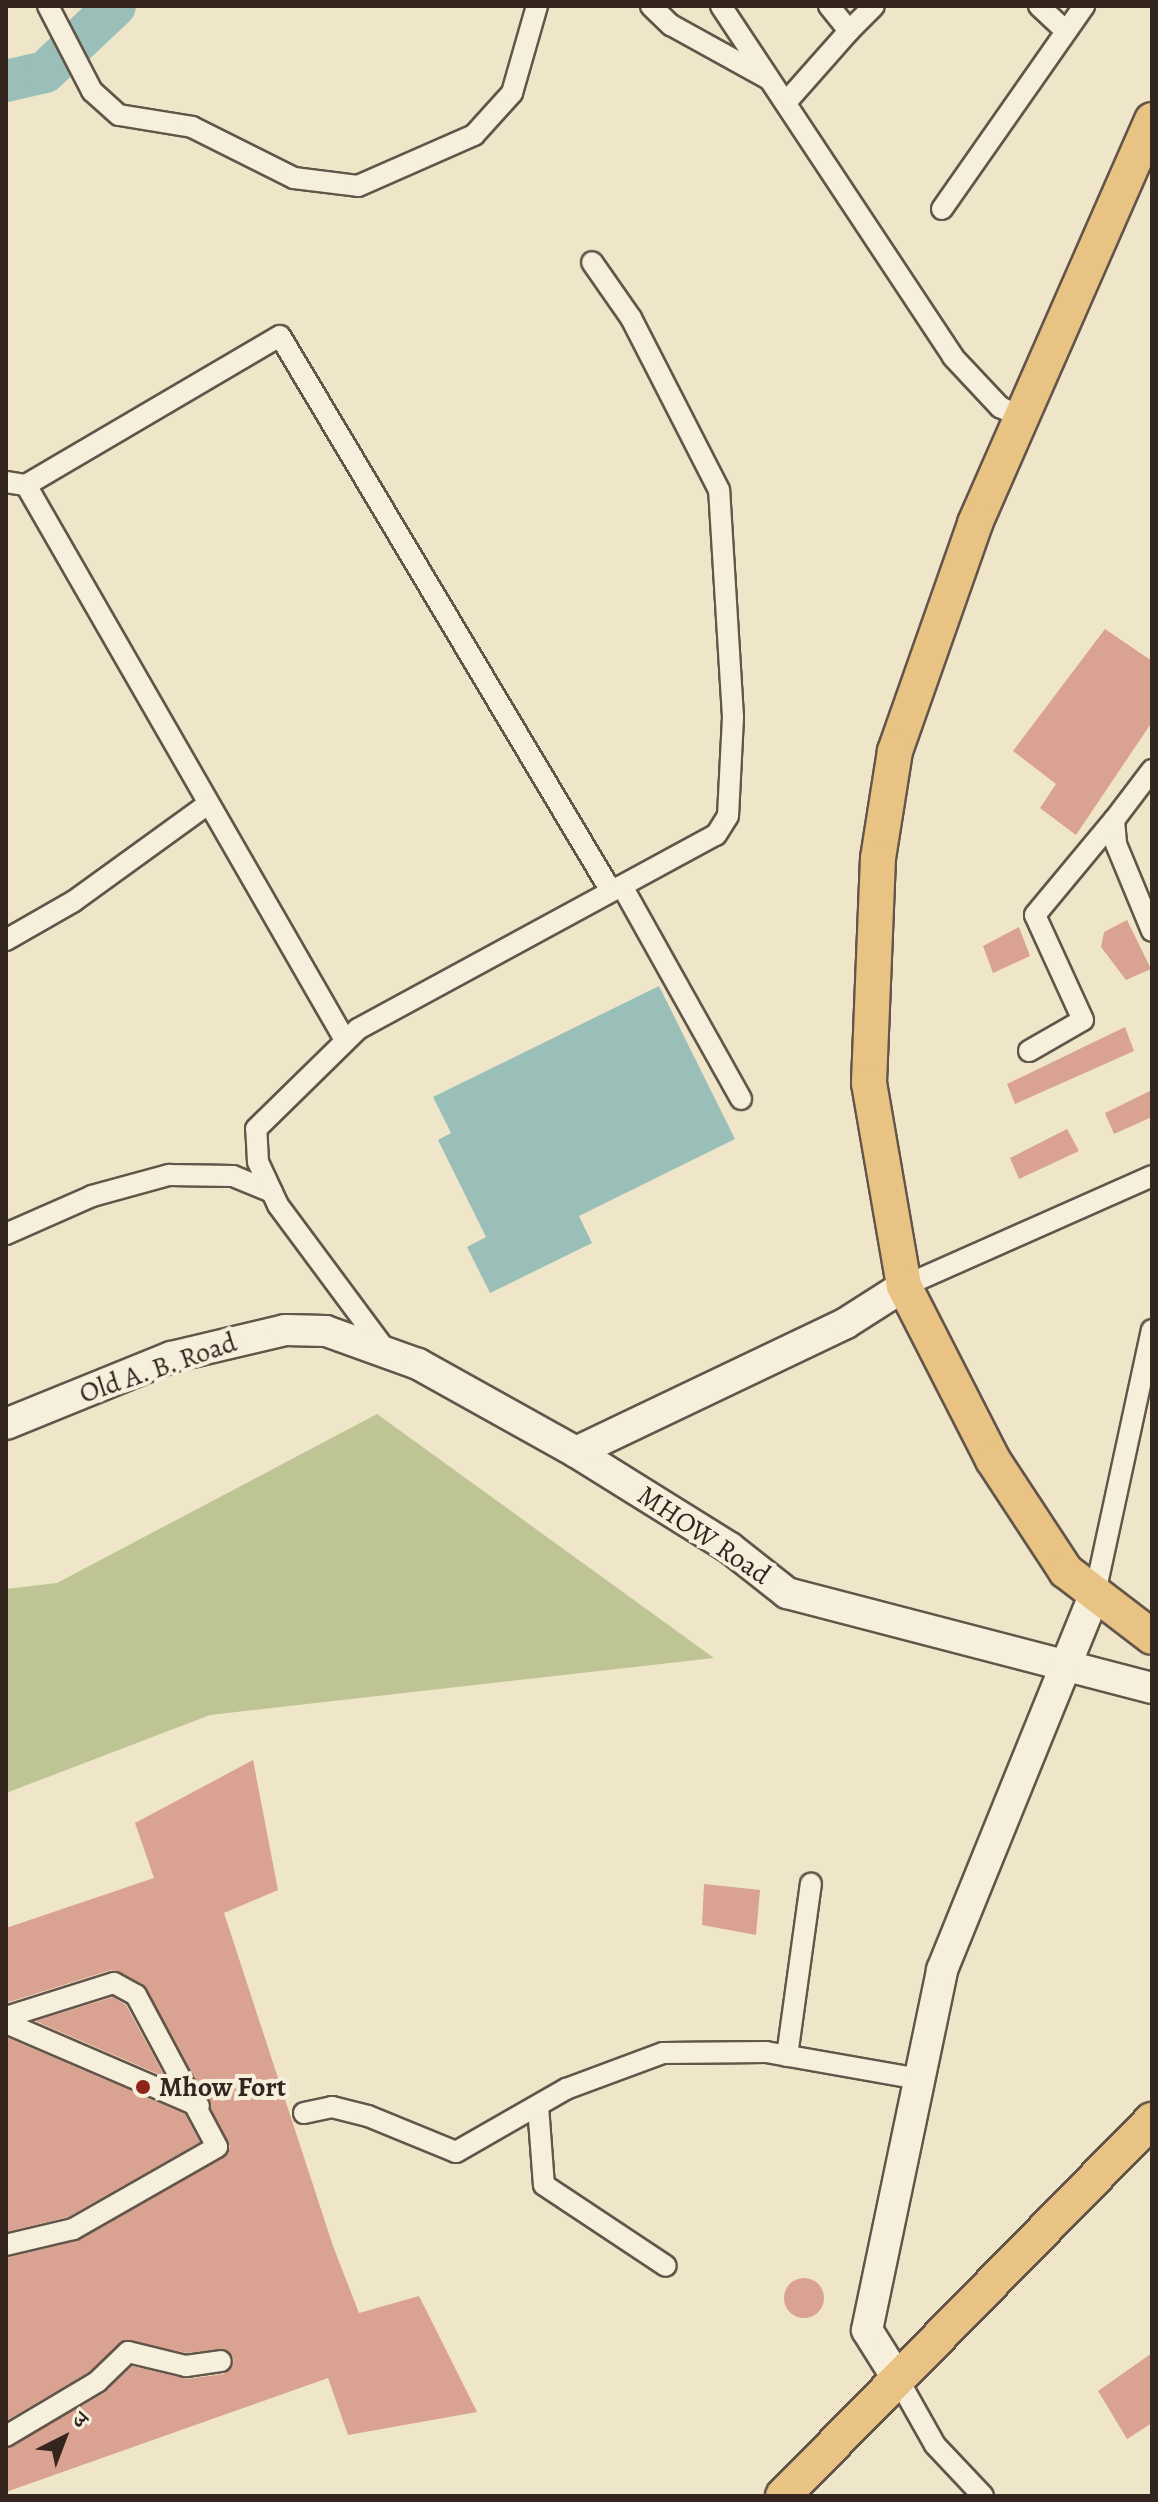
<!DOCTYPE html>
<html>
<head>
<meta charset="utf-8">
<style>
  body { margin:0 }
  #map { position:relative; width:1158px; height:2502px; overflow:hidden; background:#efe6c9; font-family:Alegreya,"Noto Serif Devanagari",serif }
  div>[style] { position:absolute }
  [style*='--x'] { left:calc(var(--x)*1px); top:calc(var(--y)*1px); width:calc(var(--w)*1px); rotate:calc(var(--a)*1deg) }
  .green>* { inset:0; background:#bec493 }
  .water>* { inset:0; background:#9abfb9 }
  .river>* { height:42px; margin:-21px; padding:0 21px; transform-origin:21px; border-radius:21px; background:#9abfb9 }
  .building>* { inset:0; background:#daa291 }
  .round { border-radius:50% }
  .roads { filter:drop-shadow(2px 0 #63554a) drop-shadow(-2px 0 #63554a) drop-shadow(0 2px #63554a) drop-shadow(0 -2px #63554a) }
  .street>* { height:20px; margin:-10px; padding:0 10px; transform-origin:10px; border-radius:10px; background:#f5efdc }
  .secondary>* { height:30px; margin:-15px; padding:0 15px; transform-origin:15px; border-radius:15px; background:#f5efdc }
  .primary>* { height:34px; margin:-17px; padding:0 17px; transform-origin:17px; border-radius:17px; background:#e8c384 }
  .dots>* { width:22px; height:22px; translate:-50% -50%; box-sizing:border-box; border:4px solid #f5efdc; border-radius:50% }
  span { translate:-50% -50%; white-space:nowrap; text-align:center; line-height:1.15; -webkit-text-stroke:8px #f5efdc; paint-order:stroke }
  .street-label { font-size:28px; color:#34251f }
  .poi-label { font-size:28px; color:#34251f; font-weight:700 }
  .left { translate:0 -50%; text-align:left }
  .frame { position:absolute; inset:0; border:8px solid #34251f; pointer-events:none }
  .north { position:absolute; left:24px; top:2398px; width:80px; height:80px; -webkit-text-stroke:6px #f5efdc; paint-order:stroke; rotate:42deg; font-size:22px; font-weight:700; line-height:32px; text-align:center; color:#34251f }
  .north::after { content:''; display:block; margin:auto; width:28px; height:36px; background:#34251f; clip-path:polygon(50% 0,100% 100%,50% 72%,0 100%) }
</style>
</head>
<body>
<div id="map">
  <div class="green">
    <i style="clip-path:polygon(377px 1414px,714px 1658px,210px 1715px,6px 1793px,6px 1589px,57px 1583px)"></i>
  </div>
  <div class="water">
    <i style="clip-path:polygon(659px 986px,735px 1139px,579px 1216px,592px 1243px,490px 1293px,467px 1247px,486px 1237px,438px 1140px,451px 1133px,433px 1097px)"></i>
  </div>
  <div class="river">
    <i style="--x:6;--y:81;--w:40;--a:-13"></i>
    <i style="--x:45;--y:72;--w:96;--a:-43.3"></i>
  </div>
  <div class="building">
    <i style="clip-path:polygon(1105px 629px,1152px 661px,1152px 722px,1076px 835px,1040px 808px,1056px 784px,1013px 751px)"></i>
    <i style="clip-path:polygon(1127px 920px,1151px 969px,1126px 980px,1101px 947px,1104px 932px)"></i>
    <i style="clip-path:polygon(1019px 927px,1030px 956px,993px 973px,983px 946px)"></i>
    <i style="clip-path:polygon(1125px 1027px,1134px 1051px,1015px 1104px,1007px 1084px)"></i>
    <i style="clip-path:polygon(1152px 1090px,1152px 1117px,1114px 1134px,1105px 1113px)"></i>
    <i style="clip-path:polygon(1067px 1129px,1079px 1151px,1019px 1179px,1010px 1158px)"></i>
    <i style="clip-path:polygon(253px 1760px,278px 1890px,224px 1913px,333px 2246px,359px 2313px,419px 2296px,477px 2412px,348px 2435px,328px 2378px,6px 2492px,6px 2449px,104px 2393px,132px 2366px,187px 2379px,224px 2374px,234px 2360px,225px 2349px,187px 2353px,124px 2340px,89px 2372px,6px 2421px,6px 2258px,79px 2240px,223px 2158px,230px 2147px,143px 1984px,111px 1970px,6px 2003px,6px 1928px,154px 1878px,135px 1823px)"></i>
    <i style="clip-path:polygon(704px 1884px,760px 1890px,756px 1935px,702px 1925px)"></i>
    <i style="clip-path:polygon(113px 1997px,126px 2005px,165px 2077px,35px 2021px)"></i>
    <i style="clip-path:polygon(6px 2037px,185px 2114px,200px 2142px,68px 2217px,6px 2232px)"></i>
    <i class="round" style="left:784px;top:2278px;width:40px;height:40px"></i>
    <i style="clip-path:polygon(1152px 2353px,1152px 2423px,1127px 2439px,1098px 2391px)"></i>
  </div>
  <div class="roads">
    <div class="street">
      <i style="--x:48;--y:6;--w:96;--a:62.6"></i>
      <i style="--x:92;--y:91;--w:36;--a:42"></i>
      <i style="--x:119;--y:115;--w:74;--a:9.3"></i>
      <i style="--x:192;--y:127;--w:114;--a:26.6"></i>
      <i style="--x:294;--y:178;--w:64;--a:7.1"></i>
      <i style="--x:358;--y:186;--w:127;--a:-23.7"></i>
      <i style="--x:474;--y:135;--w:57;--a:-47.9"></i>
      <i style="--x:512;--y:93;--w:91;--a:-74"></i>
      <i style="--x:651;--y:6;--w:28;--a:44"></i>
      <i style="--x:671;--y:25;--w:110;--a:28.9"></i>
      <i style="--x:721;--y:6;--w:421;--a:56.5"></i>
      <i style="--x:953;--y:357;--w:69;--a:46.8"></i>
      <i style="--x:1000;--y:407;--w:25;--a:26"></i>
      <i style="--x:829;--y:6;--w:32;--a:51"></i>
      <i style="--x:849;--y:31;--w:35;--a:-45"></i>
      <i style="--x:1039;--y:6;--w:37;--a:43"></i>
      <i style="--x:788;--y:100;--w:92;--a:-48.5"></i>
      <i style="--x:942;--y:209;--w:248;--a:-55"></i>
      <i style="--x:6;--y:482;--w:20;--a:9"></i>
      <i style="--x:26;--y:485;--w:294;--a:-30.4"></i>
      <i style="--x:280;--y:336;--w:646;--a:59.19"></i>
      <i style="--x:26;--y:485;--w:640;--a:60.11"></i>
      <i style="--x:1152;--y:770;--w:63;--a:127.2"></i>
      <i style="--x:1114;--y:820;--w:24;--a:85"></i>
      <i style="--x:1116;--y:844;--w:94;--a:67.5"></i>
      <i style="--x:622;--y:886;--w:244;--a:60.8"></i>
      <i style="--x:6;--y:940;--w:78;--a:-29.8"></i>
      <i style="--x:74;--y:901;--w:165;--a:-35.9"></i>
      <i style="--x:1029;--y:1051;--w:62;--a:-29.9"></i>
      <i style="--x:1083;--y:1020;--w:115;--a:-114.6"></i>
      <i style="--x:1035;--y:915;--w:124;--a:-50.3"></i>
      <i style="--x:6;--y:1234;--w:94;--a:-23.8"></i>
      <i style="--x:92;--y:1196;--w:80;--a:-15.3"></i>
      <i style="--x:169;--y:1175;--w:64;--a:0.9"></i>
      <i style="--x:233;--y:1176;--w:42;--a:22.3"></i>
      <i style="--x:904;--y:1286;--w:271;--a:-23.9"></i>
      <i style="--x:387;--y:1352;--w:183;--a:-126.6"></i>
      <i style="--x:278;--y:1205;--w:47;--a:-114.9"></i>
      <i style="--x:258;--y:1162;--w:33;--a:-93"></i>
      <i style="--x:256;--y:1129;--w:143;--a:-44.4"></i>
      <i style="--x:358;--y:1029;--w:407;--a:-28.5"></i>
      <i style="--x:716;--y:835;--w:22;--a:-58"></i>
      <i style="--x:728;--y:816;--w:99;--a:-87.1"></i>
      <i style="--x:733;--y:717;--w:227;--a:-93.5"></i>
      <i style="--x:719;--y:490;--w:193;--a:-117.1"></i>
      <i style="--x:631;--y:318;--w:68;--a:-124.9"></i>
      <i style="--x:1095;--y:1593;--w:269;--a:-77.8"></i>
      <i style="--x:6;--y:2017;--w:113;--a:-17.5"></i>
      <i style="--x:114;--y:1983;--w:25;--a:29"></i>
      <i style="--x:136;--y:1995;--w:172;--a:61.9"></i>
      <i style="--x:217;--y:2147;--w:166;--a:150.3"></i>
      <i style="--x:73;--y:2229;--w:69;--a:166.6"></i>
      <i style="--x:6;--y:2023;--w:210;--a:23.3"></i>
      <i style="--x:787;--y:2056;--w:174;--a:-82.1"></i>
      <i style="--x:538;--y:2106;--w:79;--a:85.7"></i>
      <i style="--x:544;--y:2185;--w:146;--a:33.6"></i>
      <i style="--x:304;--y:2113;--w:29;--a:-12"></i>
      <i style="--x:332;--y:2107;--w:37;--a:14"></i>
      <i style="--x:368;--y:2116;--w:95;--a:22.2"></i>
      <i style="--x:456;--y:2152;--w:127;--a:-29.8"></i>
      <i style="--x:566;--y:2089;--w:103;--a:-20.4"></i>
      <i style="--x:663;--y:2053;--w:103;--a:-0.6"></i>
      <i style="--x:766;--y:2052;--w:155;--a:10"></i>
      <i style="--x:899;--y:2381;--w:73;--a:60.6"></i>
      <i style="--x:935;--y:2445;--w:70;--a:46.7"></i>
      <i style="--x:6;--y:2436;--w:106;--a:-30.7"></i>
      <i style="--x:97;--y:2382;--w:43;--a:-44.1"></i>
      <i style="--x:128;--y:2352;--w:60;--a:13.6"></i>
      <i style="--x:186;--y:2366;--w:35;--a:-8"></i>
    </div>
    <div class="secondary">
      <i style="--x:6;--y:1424;--w:178;--a:-22.1"></i>
      <i style="--x:171;--y:1357;--w:117;--a:-13.3"></i>
      <i style="--x:285;--y:1330;--w:41;--a:1.4"></i>
      <i style="--x:326;--y:1331;--w:98;--a:19.7"></i>
      <i style="--x:418;--y:1364;--w:181;--a:29.1"></i>
      <i style="--x:576;--y:1452;--w:181;--a:31.9"></i>
      <i style="--x:730;--y:1548;--w:73;--a:38.3"></i>
      <i style="--x:787;--y:1593;--w:377;--a:14.6"></i>
      <i style="--x:576;--y:1452;--w:299;--a:-25.5"></i>
      <i style="--x:846;--y:1323;--w:69;--a:-32.5"></i>
      <i style="--x:899;--y:2381;--w:60;--a:-122.1"></i>
      <i style="--x:867;--y:2330;--w:368;--a:-78.2"></i>
      <i style="--x:942;--y:1970;--w:407;--a:-67.9"></i>
    </div>
    <div class="primary">
      <i style="--x:1152;--y:120;--w:441;--a:113.7"></i>
      <i style="--x:975;--y:524;--w:241;--a:109.4"></i>
      <i style="--x:895;--y:751;--w:108;--a:99"></i>
      <i style="--x:878;--y:858;--w:225;--a:92.3"></i>
      <i style="--x:869;--y:1083;--w:206;--a:80.2"></i>
      <i style="--x:904;--y:1286;--w:195;--a:62.9"></i>
      <i style="--x:993;--y:1460;--w:133;--a:56.7"></i>
      <i style="--x:1066;--y:1571;--w:108;--a:37.5"></i>
      <i style="--x:783;--y:2496;--w:527;--a:-45.54"></i>
    </div>
  </div>
  <div class="dots">
    <i style="left:143px;top:2087px;background:#8f2418"></i>
  </div>
  <div class="street-label">
    <span style="left:158px;top:1368px;rotate:-19deg">Old A. B. Road</span>
    <span style="left:704px;top:1535px;rotate:34deg">MHOW Road</span>
  </div>
  <div class="poi-label">
    <span class="left" style="left:159px;top:2087px">Mhow Fort</span>
  </div>
  <div class="frame"></div>
  <div class="north">उ</div>
</div>
</body>
</html>
